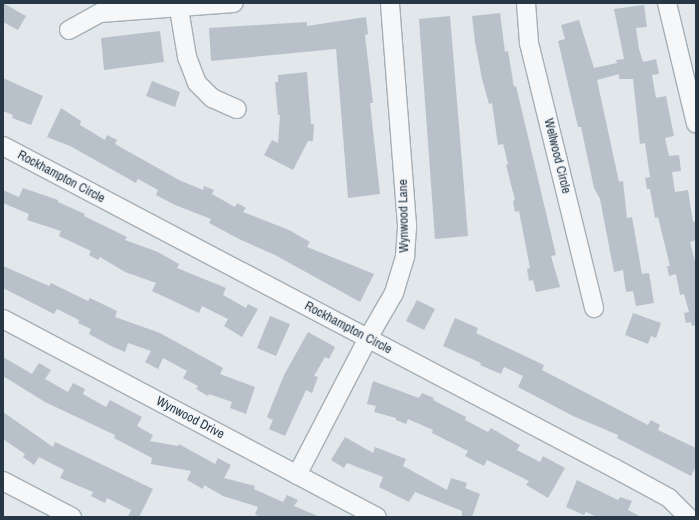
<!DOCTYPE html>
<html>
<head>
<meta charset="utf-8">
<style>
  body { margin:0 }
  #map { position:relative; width:699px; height:520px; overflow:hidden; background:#e1e7eb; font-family:"Archivo Narrow",sans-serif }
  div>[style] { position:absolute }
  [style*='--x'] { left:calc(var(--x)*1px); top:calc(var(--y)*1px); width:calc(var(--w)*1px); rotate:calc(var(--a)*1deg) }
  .building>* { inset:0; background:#b8c1ca }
  .roads { filter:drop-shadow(1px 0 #a5afb6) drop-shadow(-1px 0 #a5afb6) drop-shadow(0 1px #a5afb6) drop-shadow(0 -1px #a5afb6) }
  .minor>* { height:18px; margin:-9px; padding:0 9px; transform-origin:9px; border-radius:9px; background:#f5f7f9 }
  span { translate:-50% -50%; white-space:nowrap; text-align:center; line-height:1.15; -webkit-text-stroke:3px #f1f5f8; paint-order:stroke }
  .street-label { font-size:13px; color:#273745 }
  .frame { position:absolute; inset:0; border:4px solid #273745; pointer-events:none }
</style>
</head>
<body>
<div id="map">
  <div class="building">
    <i style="clip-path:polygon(3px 3px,26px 16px,18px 30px,3px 22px)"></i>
    <i style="clip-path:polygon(644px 5px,647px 27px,636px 28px,639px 49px,643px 62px,656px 59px,659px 74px,652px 75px,656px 98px,666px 96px,674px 136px,665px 138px,669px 156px,679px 155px,681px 171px,672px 172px,675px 192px,688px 190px,693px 222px,696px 221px,696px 240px,690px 242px,696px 265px,696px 325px,692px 326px,691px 322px,686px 323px,684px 313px,689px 312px,684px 294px,680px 295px,676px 274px,669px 276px,667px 266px,670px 266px,658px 217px,655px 218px,650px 189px,647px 189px,645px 178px,650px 177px,645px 143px,640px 144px,633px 79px,619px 79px,619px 74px,597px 80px,619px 182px,623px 181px,627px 218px,632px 217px,642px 274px,649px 273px,654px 303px,636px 306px,633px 291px,626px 292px,623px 270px,614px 272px,600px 199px,594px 188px,581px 127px,578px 127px,558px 41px,565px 39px,561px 25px,579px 20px,594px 68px,617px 63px,616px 60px,624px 59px,614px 9px)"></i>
    <i style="clip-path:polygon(500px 13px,505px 52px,508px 51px,514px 87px,516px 86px,556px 255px,551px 256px,560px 287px,536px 292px,533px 280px,529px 281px,527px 269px,530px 268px,519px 211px,515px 212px,513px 201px,515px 200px,506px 165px,508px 164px,503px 144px,498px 145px,492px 103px,489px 104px,482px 79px,475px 42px,472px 16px)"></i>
    <i style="clip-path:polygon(450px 16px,468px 236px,435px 239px,419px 19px)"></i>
    <i style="clip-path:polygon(366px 17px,368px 34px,365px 35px,373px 103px,370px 103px,380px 194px,348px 198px,336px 49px,211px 61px,209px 28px,307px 22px,307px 26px)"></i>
    <i style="clip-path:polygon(160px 31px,164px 62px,104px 70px,101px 38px)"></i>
    <i style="clip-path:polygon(307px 72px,311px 124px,314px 124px,313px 141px,308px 141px,293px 170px,264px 155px,272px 140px,278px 143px,280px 115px,278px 115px,275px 82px,278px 82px,278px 75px)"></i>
    <i style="clip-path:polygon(3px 78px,43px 96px,31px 125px,12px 118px,13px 115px,3px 111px)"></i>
    <i style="clip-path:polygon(152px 81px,180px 92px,175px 107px,146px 96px)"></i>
    <i style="clip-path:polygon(61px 108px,81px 121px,80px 125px,105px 140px,107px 135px,117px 140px,115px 144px,179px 180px,203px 190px,204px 186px,214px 190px,212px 194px,235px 207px,237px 203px,246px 208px,243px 212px,289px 230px,310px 242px,307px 247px,374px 274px,360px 302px,275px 255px,239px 239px,209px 223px,211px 219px,175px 205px,156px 195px,158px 190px,138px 179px,136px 183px,70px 146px,47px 137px)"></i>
    <i style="clip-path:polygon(23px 188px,58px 200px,58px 202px,85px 214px,84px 216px,127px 237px,125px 240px,158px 252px,179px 264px,177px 268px,226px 288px,223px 295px,246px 308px,248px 304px,258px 309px,242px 337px,224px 326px,228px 319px,202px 306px,199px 313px,152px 291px,156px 283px,125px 272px,100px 257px,98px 260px,89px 255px,91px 251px,59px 236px,61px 231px,27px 220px,29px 214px,3px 203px,3px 190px,19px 197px)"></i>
    <i style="clip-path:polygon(3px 266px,49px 286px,51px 283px,88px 301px,90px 298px,117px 311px,115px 317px,160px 333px,223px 368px,220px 374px,255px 387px,246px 414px,230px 408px,232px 402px,209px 394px,208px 396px,196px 389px,198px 386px,183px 378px,187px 371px,163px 358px,158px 369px,145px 362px,151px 351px,128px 343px,125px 352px,111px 346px,89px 334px,91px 329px,78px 323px,79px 320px,57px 309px,54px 314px,3px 288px)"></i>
    <i style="clip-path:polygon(417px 300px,435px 309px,424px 330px,406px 321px)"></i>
    <i style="clip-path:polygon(633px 313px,661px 323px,656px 338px,651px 336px,648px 344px,625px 335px)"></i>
    <i style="clip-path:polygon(270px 316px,290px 324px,276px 356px,257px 348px)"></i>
    <i style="clip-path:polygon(455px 318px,478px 328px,476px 333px,544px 365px,542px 370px,648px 425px,651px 420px,660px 425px,658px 430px,696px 448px,696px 466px,691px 476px,617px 438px,618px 435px,573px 416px,518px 387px,523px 376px,504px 367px,501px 374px,480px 365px,481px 363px,443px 346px)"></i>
    <i style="clip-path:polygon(308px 332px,335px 347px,329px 359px,325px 357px,314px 376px,318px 377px,312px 393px,306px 390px,285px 436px,269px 429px,273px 420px,267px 417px,284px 375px)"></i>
    <i style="clip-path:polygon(3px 357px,32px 374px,39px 363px,51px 370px,45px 379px,68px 392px,73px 383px,85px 389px,83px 394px,106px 407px,110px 400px,142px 417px,137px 426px,153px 435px,150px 441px,178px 446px,179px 444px,215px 464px,218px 458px,231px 465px,224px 478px,255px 486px,254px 489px,283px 502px,287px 495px,298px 500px,294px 506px,320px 517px,260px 517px,255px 514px,258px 507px,223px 496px,204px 485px,203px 489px,187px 480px,191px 471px,151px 464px,152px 458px,114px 438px,115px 435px,45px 402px,3px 376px)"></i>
    <i style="clip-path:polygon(373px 381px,419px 398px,422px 393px,434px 398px,433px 400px,466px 417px,465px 420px,488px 432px,491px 428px,520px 445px,517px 450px,540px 462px,543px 456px,565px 468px,548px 498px,526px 485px,529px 481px,487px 460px,484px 466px,465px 456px,468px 451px,432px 433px,433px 430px,408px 419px,406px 424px,396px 420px,396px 418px,374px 412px,376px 406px,367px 404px)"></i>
    <i style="clip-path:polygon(3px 412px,53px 447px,55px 442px,153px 489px,139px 517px,128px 517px,131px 510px,107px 498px,105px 503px,91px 496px,93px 492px,60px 478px,64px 470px,39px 457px,34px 465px,23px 457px,25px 454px,3px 439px)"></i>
    <i style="clip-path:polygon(345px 437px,373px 453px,375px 447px,406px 459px,403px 466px,447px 490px,451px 478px,467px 483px,465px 488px,480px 494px,472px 517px,462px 517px,462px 511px,415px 492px,409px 502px,379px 487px,383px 477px,347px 463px,344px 468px,331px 460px)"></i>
    <i style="clip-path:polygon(577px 480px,618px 500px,620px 497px,632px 501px,628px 510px,641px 517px,597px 517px,586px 512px,584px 515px,566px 507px)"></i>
  </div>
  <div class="roads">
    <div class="minor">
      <i style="--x:178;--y:3;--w:55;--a:80.5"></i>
      <i style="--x:187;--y:57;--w:28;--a:69"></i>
      <i style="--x:197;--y:83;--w:21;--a:45"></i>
      <i style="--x:212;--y:98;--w:27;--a:24"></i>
      <i style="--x:526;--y:3;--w:40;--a:85.7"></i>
      <i style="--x:529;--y:43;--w:273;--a:76.2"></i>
      <i style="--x:667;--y:3;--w:124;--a:76.5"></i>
      <i style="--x:69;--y:30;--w:35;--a:-29"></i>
      <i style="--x:100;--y:13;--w:134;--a:-4.3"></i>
      <i style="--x:3;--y:146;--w:691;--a:27.79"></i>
      <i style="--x:614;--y:468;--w:63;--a:28.6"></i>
      <i style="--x:669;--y:498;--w:27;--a:45"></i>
      <i style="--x:3;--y:319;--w:423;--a:27.9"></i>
      <i style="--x:297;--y:475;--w:154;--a:-62.6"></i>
      <i style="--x:368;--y:338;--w:52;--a:-60"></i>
      <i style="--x:394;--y:293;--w:39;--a:-73"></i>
      <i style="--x:405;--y:256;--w:31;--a:-86"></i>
      <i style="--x:407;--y:225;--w:223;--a:-94.4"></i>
      <i style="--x:3;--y:481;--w:78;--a:27.6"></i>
    </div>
  </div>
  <div class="street-label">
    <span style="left:557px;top:156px;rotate:76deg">Wellwood Circle</span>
    <span style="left:61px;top:177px;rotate:28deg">Rockhampton Circle</span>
    <span style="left:404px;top:216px;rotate:-91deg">Wynwood Lane</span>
    <span style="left:348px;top:328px;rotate:28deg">Rockhampton Circle</span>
    <span style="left:190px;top:418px;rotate:28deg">Wynwood Drive</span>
  </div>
  <div class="frame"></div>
</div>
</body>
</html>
